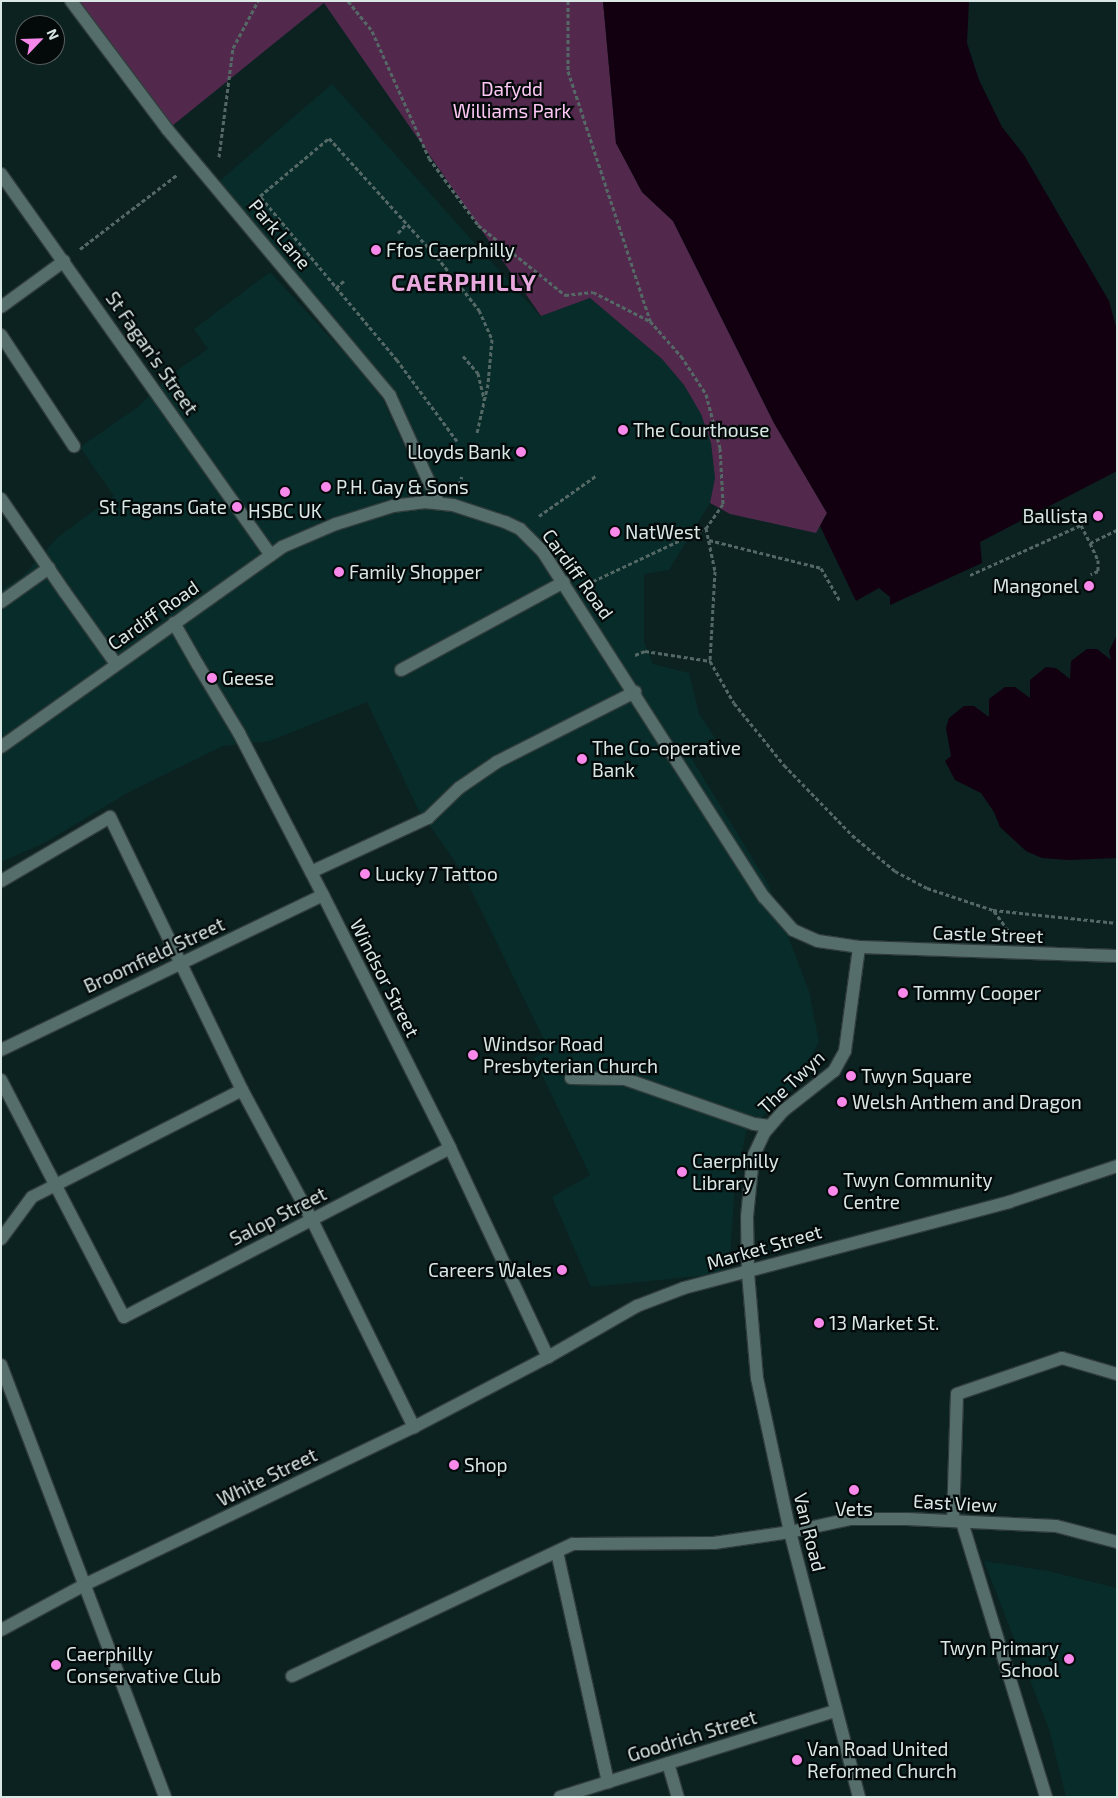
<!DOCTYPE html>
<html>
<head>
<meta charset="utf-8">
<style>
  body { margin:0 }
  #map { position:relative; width:1118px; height:1798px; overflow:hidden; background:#0b2221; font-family:"Exo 2",sans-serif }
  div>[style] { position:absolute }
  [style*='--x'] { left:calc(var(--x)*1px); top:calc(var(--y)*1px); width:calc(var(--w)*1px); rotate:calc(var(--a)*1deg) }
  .built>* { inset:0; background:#082c2a }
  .green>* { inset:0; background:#52294d }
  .water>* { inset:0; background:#120010 }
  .path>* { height:3px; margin-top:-1.5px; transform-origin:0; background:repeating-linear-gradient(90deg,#546866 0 4px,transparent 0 6.5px) }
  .roads { filter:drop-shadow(1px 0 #303c3b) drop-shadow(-1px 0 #303c3b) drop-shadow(0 1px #303c3b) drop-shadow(0 -1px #303c3b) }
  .service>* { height:12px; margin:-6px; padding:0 6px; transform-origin:6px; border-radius:6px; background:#556e6c }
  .pedestrian>* { height:12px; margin:-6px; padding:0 6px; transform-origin:6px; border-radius:6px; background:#556e6c }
  .minor>* { height:12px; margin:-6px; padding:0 6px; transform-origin:6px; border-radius:6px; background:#556e6c }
  .tertiary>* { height:12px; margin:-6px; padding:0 6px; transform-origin:6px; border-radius:6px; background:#556e6c }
  .secondary>* { height:12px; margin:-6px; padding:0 6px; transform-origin:6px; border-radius:6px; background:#556e6c }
  .dots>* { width:14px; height:14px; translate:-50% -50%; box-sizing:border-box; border:2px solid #030a09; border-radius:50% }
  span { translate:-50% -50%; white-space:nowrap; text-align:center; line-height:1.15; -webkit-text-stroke:4.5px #030a09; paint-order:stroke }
  .park-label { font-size:19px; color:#fec7f5 }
  .street-label { font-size:19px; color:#d9e7e5 }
  .poi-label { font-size:19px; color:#d9e7e5 }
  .left { translate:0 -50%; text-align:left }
  .right { translate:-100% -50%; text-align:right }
  .district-label { font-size:24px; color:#e7a9de; font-weight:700; letter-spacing:1px }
  .frame { position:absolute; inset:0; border:2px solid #d9e7e5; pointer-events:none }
  .north { position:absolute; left:15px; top:15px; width:50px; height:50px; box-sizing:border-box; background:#030a09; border:1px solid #596261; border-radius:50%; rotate:66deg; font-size:14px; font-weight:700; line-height:20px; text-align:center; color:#d9e7e5 }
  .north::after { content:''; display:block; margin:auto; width:18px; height:22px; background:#f888ea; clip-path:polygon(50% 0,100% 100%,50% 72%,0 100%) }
</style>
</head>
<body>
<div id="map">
  <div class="built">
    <i style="clip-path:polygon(332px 84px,540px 316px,590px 298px,662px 359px,684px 385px,701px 414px,711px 443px,715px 478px,710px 503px,669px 570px,644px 574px,644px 642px,653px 664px,689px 673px,699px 714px,719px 744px,684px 746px,768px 884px,809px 991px,819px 1042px,792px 1088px,746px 1132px,735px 1184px,730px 1258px,727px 1268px,718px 1274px,591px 1287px,552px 1197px,590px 1175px,534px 1058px,549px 1050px,462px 871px,418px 809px,367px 702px,270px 741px,223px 746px,129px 792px,46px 842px,1px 862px,1px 590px,23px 576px,58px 537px,114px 496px,80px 447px,138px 407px,172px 374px,208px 349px,194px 329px,270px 272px,351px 360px,383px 400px,416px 472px,424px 470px,398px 411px,215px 185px)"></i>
    <i style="clip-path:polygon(984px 1561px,1048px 1571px,1117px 1588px,1117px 1797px,1066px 1797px,1049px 1729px)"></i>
  </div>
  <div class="green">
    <i style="clip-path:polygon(69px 1px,603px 1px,616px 143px,642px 192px,673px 221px,774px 423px,827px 513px,816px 533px,730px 514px,710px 503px,715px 478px,711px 443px,701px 414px,684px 385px,662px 359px,590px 298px,541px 316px,324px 3px,167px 130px)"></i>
  </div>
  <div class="water">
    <i style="clip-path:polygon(603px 1px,969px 1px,967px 43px,979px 80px,1002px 127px,1024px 155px,1109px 301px,1117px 330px,1117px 471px,980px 542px,982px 563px,890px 605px,890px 597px,879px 588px,856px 601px,820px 526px,827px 513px,774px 423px,673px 221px,642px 192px,616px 143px)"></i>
    <i style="clip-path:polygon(1117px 635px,1117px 858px,1069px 860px,1042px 858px,1026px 851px,1000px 827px,994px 812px,981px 793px,955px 780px,945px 761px,951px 756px,946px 728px,949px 718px,964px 706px,974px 706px,989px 717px,989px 699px,1005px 687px,1015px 687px,1030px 698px,1030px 680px,1046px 667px,1056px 668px,1070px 679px,1071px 661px,1087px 649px,1097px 649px,1111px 660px,1109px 651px)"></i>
  </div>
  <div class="path">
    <i style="--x:348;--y:1;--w:38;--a:51"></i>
    <i style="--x:372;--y:31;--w:139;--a:65.8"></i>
    <i style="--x:429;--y:158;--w:83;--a:53.8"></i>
    <i style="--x:478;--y:225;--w:112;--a:38.8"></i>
    <i style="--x:565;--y:295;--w:28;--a:-6"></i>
    <i style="--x:593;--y:292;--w:64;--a:27"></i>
    <i style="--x:650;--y:321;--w:47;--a:48.5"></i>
    <i style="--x:681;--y:356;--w:45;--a:56.7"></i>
    <i style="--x:706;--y:394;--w:56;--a:75.5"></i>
    <i style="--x:720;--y:448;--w:56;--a:86.9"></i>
    <i style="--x:723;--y:504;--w:29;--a:125"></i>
    <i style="--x:706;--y:528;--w:44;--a:78.2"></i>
    <i style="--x:715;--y:571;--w:90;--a:93.2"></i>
    <i style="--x:710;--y:661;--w:48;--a:60.3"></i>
    <i style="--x:734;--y:703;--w:80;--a:51.1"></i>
    <i style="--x:784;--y:765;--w:98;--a:45.8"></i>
    <i style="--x:852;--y:835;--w:56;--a:39.9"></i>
    <i style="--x:895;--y:871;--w:36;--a:28"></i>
    <i style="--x:927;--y:888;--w:70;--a:18.4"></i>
    <i style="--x:993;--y:910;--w:125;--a:6"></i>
    <i style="--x:568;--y:1;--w:70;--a:90"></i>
    <i style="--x:568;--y:71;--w:263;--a:71.8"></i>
    <i style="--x:219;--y:157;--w:110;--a:-82.7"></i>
    <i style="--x:233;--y:48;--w:53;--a:-62"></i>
    <i style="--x:398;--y:233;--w:11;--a:-49"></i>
    <i style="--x:80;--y:249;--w:123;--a:-37.4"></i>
    <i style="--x:336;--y:288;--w:12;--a:-42"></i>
    <i style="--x:463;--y:356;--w:23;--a:49"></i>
    <i style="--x:478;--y:373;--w:28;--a:77"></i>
    <i style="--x:457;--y:441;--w:101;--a:-126.5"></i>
    <i style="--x:397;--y:360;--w:214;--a:-129.9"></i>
    <i style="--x:260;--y:196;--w:90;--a:-40"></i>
    <i style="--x:329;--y:138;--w:161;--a:47.8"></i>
    <i style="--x:437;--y:257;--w:68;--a:51.6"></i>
    <i style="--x:479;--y:310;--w:32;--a:66"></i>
    <i style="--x:492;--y:339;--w:45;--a:95.1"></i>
    <i style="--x:488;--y:384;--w:50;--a:102.7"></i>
    <i style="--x:459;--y:485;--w:9;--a:-72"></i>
    <i style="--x:539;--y:516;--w:71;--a:-35.3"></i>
    <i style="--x:709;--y:540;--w:115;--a:14"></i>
    <i style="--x:821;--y:568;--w:38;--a:60"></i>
    <i style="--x:1090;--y:543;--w:19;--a:65"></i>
    <i style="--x:1098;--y:560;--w:11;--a:90"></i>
    <i style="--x:1098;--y:571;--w:8;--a:157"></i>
    <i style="--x:970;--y:575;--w:122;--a:-24.2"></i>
    <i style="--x:1081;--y:525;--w:20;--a:63"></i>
    <i style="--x:1090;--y:543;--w:30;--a:-26"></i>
    <i style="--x:587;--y:584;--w:132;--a:-25.2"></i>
    <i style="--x:635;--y:655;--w:11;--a:-22"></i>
    <i style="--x:645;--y:651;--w:66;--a:8.7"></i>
    <i style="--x:994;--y:911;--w:24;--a:54"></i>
  </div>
  <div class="roads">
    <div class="service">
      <i style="--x:1;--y:307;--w:78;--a:-36.1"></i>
      <i style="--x:1;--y:335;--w:133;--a:56.7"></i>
      <i style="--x:1;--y:602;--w:59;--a:-35.3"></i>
      <i style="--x:401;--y:670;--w:185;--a:-28.4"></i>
      <i style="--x:311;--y:872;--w:129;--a:-24.8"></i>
      <i style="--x:428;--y:818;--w:43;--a:-44.1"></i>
      <i style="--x:459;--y:788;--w:46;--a:-34.4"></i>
      <i style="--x:497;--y:762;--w:155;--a:-26.9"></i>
      <i style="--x:1;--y:881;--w:126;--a:-30.4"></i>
      <i style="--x:110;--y:817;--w:303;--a:64.2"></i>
      <i style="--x:242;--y:1090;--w:148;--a:61.7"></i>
      <i style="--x:312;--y:1220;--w:231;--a:63.8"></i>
      <i style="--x:571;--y:1078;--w:54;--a:1.1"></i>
      <i style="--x:625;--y:1079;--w:137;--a:19.2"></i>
      <i style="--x:754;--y:1124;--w:16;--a:7"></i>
      <i style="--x:1;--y:1080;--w:267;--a:62.6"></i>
      <i style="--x:1;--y:1239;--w:52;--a:-53.6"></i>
      <i style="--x:32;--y:1197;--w:236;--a:-27"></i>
      <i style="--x:1;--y:1365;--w:462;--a:69.2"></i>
      <i style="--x:953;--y:1521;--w:127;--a:-88.2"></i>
      <i style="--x:957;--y:1394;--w:111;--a:-18.9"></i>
      <i style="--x:1062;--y:1358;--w:57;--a:16.2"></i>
      <i style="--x:962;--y:1522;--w:288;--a:73"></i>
      <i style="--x:557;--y:1552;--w:236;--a:77.5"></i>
      <i style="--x:292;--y:1676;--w:310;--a:-25.2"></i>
      <i style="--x:573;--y:1544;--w:141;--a:-0.4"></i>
      <i style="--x:714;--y:1543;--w:77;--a:-8.2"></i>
      <i style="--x:668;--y:1763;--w:35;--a:74"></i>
    </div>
    <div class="pedestrian">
      <i style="--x:64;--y:591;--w:90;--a:54.5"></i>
      <i style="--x:174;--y:623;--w:48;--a:60.3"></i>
    </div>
    <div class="minor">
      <i style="--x:71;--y:1;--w:160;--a:53.1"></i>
      <i style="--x:167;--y:129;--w:348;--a:50.1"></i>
      <i style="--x:390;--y:396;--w:116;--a:65.6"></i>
      <i style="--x:1;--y:174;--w:467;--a:54.7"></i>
      <i style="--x:1;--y:499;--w:112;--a:55.6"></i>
      <i style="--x:198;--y:665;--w:79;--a:58.9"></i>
      <i style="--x:239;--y:733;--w:182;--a:62.6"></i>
      <i style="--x:323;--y:895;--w:283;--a:63.3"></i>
      <i style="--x:450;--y:1148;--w:231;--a:64.9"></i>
      <i style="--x:1;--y:1050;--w:357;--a:-25.7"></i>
      <i style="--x:124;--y:1317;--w:367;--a:-27.4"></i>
      <i style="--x:790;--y:1532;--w:61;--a:-12.2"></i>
      <i style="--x:850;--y:1519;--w:57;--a:0"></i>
      <i style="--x:907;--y:1519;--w:149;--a:2.7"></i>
      <i style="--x:1056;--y:1526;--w:63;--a:14.7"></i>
      <i style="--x:560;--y:1797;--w:287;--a:-17.4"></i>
    </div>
    <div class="tertiary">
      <i style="--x:859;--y:1797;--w:274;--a:-104.6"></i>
      <i style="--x:790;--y:1532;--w:157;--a:-102.1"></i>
      <i style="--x:757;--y:1378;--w:105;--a:-94.9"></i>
      <i style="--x:748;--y:1273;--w:56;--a:-91"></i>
      <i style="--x:747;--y:1217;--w:60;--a:-84.3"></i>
      <i style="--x:753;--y:1157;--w:26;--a:-65"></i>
      <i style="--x:764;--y:1133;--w:29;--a:-49"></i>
      <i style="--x:783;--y:1111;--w:65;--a:-38.1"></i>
      <i style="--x:834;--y:1071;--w:23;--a:-61"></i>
      <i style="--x:845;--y:1051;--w:105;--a:-82.3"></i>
    </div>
    <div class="secondary">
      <i style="--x:1;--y:747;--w:345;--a:-35.4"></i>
      <i style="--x:282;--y:547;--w:59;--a:-23.1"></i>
      <i style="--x:336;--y:524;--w:60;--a:-17.5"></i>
      <i style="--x:393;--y:506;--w:31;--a:-7"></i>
      <i style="--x:424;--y:502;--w:29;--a:6"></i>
      <i style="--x:453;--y:505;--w:55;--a:18.1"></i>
      <i style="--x:505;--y:522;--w:17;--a:25"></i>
      <i style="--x:520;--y:529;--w:33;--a:45"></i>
      <i style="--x:543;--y:552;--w:410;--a:57.4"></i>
      <i style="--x:764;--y:897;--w:44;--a:48.7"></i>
      <i style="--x:793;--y:930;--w:27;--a:24"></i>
      <i style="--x:818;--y:941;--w:41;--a:8.3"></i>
      <i style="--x:859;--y:947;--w:258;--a:2"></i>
      <i style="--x:1;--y:1630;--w:97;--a:-28.4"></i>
      <i style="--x:86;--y:1584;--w:364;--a:-25.6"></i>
      <i style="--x:414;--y:1427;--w:151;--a:-27.6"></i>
      <i style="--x:548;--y:1357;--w:103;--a:-29.8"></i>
      <i style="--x:637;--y:1306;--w:50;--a:-21"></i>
      <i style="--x:684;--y:1288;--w:336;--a:-14.8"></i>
      <i style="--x:1009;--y:1202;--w:114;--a:-18.4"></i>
    </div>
  </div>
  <div class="dots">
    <i style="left:376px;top:250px;background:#f888ea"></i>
    <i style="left:623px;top:430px;background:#f888ea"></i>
    <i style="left:521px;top:452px;background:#f888ea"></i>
    <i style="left:326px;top:487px;background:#f888ea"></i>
    <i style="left:285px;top:492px;background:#f888ea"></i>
    <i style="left:237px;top:507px;background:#f888ea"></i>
    <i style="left:1098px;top:516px;background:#f888ea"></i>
    <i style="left:615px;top:532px;background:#f888ea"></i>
    <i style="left:339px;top:572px;background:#f888ea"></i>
    <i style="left:1089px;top:586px;background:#f888ea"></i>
    <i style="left:212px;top:678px;background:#f888ea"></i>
    <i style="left:582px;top:759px;background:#f888ea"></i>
    <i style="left:365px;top:874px;background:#f888ea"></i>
    <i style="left:903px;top:993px;background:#f888ea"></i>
    <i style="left:473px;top:1055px;background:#f888ea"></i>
    <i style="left:851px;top:1076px;background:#f888ea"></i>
    <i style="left:842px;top:1102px;background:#f888ea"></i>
    <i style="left:682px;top:1172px;background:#f888ea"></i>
    <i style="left:833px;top:1191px;background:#f888ea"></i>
    <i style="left:562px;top:1270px;background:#f888ea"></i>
    <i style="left:819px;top:1323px;background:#f888ea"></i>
    <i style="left:454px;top:1465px;background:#f888ea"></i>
    <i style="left:854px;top:1490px;background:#f888ea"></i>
    <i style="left:1069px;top:1659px;background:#f888ea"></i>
    <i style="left:56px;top:1665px;background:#f888ea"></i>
    <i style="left:797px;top:1760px;background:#f888ea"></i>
  </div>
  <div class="park-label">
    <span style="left:512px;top:100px">Dafydd<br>Williams Park</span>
  </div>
  <div class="street-label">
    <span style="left:280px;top:234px;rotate:50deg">Park Lane</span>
    <span style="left:152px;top:353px;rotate:55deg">St Fagan's Street</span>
    <span style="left:578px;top:574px;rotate:54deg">Cardiff Road</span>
    <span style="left:153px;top:615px;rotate:-35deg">Cardiff Road</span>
    <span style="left:988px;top:934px;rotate:2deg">Castle Street</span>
    <span style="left:154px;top:955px;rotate:-25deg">Broomfield Street</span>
    <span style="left:385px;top:978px;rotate:63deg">Windsor Street</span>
    <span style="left:791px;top:1082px;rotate:-43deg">The Twyn</span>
    <span style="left:278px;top:1216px;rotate:-27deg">Salop Street</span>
    <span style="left:764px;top:1247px;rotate:-16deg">Market Street</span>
    <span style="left:267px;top:1477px;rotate:-26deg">White Street</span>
    <span style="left:955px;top:1503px;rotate:3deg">East View</span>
    <span style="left:810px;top:1532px;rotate:76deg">Van Road</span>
    <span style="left:692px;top:1736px;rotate:-17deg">Goodrich Street</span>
  </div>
  <div class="poi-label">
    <span class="left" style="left:386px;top:250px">Ffos Caerphilly</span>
    <span class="left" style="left:633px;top:430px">The Courthouse</span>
    <span class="right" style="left:511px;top:452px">Lloyds Bank</span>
    <span class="left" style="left:336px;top:487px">P.H. Gay &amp; Sons</span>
    <span class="right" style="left:227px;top:507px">St Fagans Gate</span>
    <span style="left:285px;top:511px">HSBC UK</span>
    <span class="right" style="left:1088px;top:516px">Ballista</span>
    <span class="left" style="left:625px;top:532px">NatWest</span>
    <span class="left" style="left:349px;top:572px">Family Shopper</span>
    <span class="right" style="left:1079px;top:586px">Mangonel</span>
    <span class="left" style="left:222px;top:678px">Geese</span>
    <span class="left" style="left:592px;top:759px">The Co-operative<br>Bank</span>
    <span class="left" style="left:375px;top:874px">Lucky 7 Tattoo</span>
    <span class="left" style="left:913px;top:993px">Tommy Cooper</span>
    <span class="left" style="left:483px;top:1055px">Windsor Road<br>Presbyterian Church</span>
    <span class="left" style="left:861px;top:1076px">Twyn Square</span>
    <span class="left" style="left:852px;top:1102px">Welsh Anthem and Dragon</span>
    <span class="left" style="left:692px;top:1172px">Caerphilly<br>Library</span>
    <span class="left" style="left:843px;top:1191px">Twyn Community<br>Centre</span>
    <span class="right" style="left:552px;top:1270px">Careers Wales</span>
    <span class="left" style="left:829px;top:1323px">13 Market St.</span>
    <span class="left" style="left:464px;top:1465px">Shop</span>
    <span style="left:854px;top:1509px">Vets</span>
    <span class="right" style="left:1059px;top:1659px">Twyn Primary<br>School</span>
    <span class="left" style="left:66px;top:1665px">Caerphilly<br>Conservative Club</span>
    <span class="left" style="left:807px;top:1760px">Van Road United<br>Reformed Church</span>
  </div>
  <div class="district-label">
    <span style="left:464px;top:282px">CAERPHILLY</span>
  </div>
  <div class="frame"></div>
  <div class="north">N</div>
</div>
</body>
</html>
